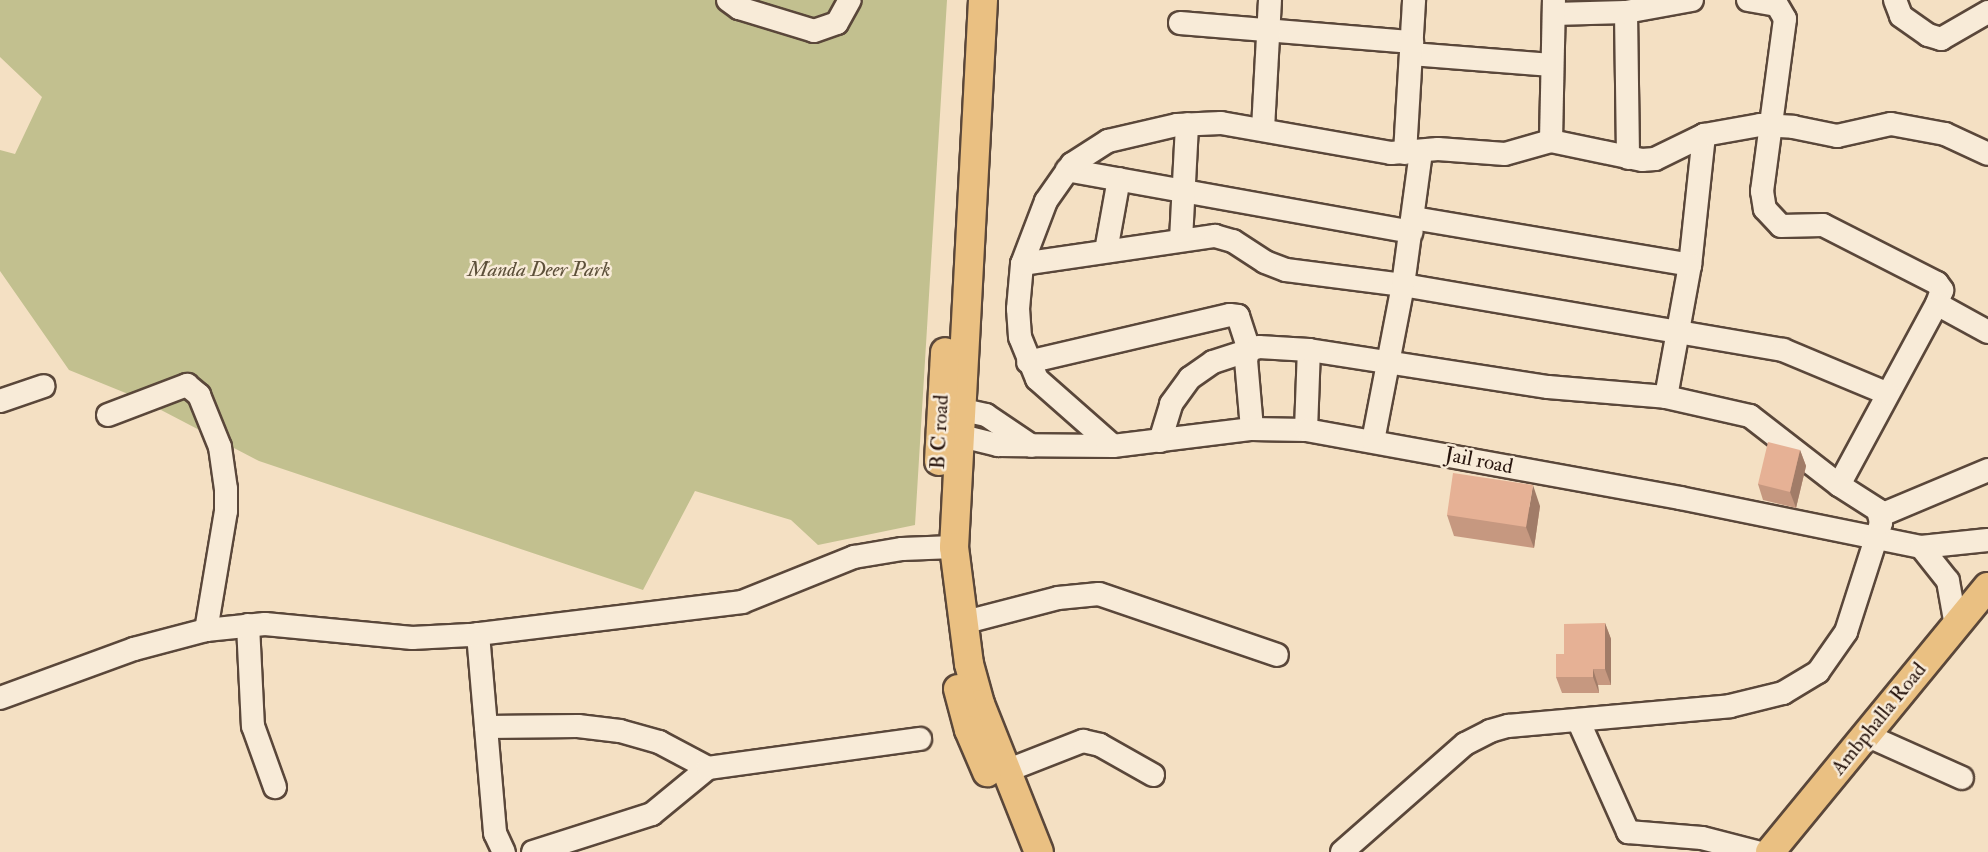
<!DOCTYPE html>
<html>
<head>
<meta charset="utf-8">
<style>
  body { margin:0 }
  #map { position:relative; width:1988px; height:852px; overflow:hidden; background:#f4e0c3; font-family:"IM FELL Double Pica",serif }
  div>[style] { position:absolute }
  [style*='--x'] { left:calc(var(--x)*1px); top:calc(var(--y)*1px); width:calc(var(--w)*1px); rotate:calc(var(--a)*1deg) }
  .green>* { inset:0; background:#c2c08f }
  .roads { filter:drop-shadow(2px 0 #5a473a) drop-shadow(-2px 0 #5a473a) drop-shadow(0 2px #5a473a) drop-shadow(0 -2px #5a473a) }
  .minor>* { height:22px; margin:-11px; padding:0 11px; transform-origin:11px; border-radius:11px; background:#f8ebd8 }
  .major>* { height:28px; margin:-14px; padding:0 14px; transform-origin:14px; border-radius:14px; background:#eac082 }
  .wall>* { inset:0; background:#c69880 }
  .shaded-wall>* { inset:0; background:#a17c68 }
  .building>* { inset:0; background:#e6b195 }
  span { translate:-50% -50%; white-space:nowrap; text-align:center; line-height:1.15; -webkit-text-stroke:5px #f8ebd8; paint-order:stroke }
  .park-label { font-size:21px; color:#5d503a; font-style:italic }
  .street-label { font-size:21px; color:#27140d }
</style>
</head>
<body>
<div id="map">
  <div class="green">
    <i style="clip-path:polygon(0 0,947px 0,915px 525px,818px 545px,791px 520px,695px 491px,643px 590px,259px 461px,138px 398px,69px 370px,0 271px,0 150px,15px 154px,42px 97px,0 57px)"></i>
  </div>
  <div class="roads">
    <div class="minor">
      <i style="--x:728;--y:0;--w:14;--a:36"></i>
      <i style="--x:739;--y:8;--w:78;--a:17"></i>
      <i style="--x:814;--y:31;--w:24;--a:-19"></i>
      <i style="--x:837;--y:23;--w:26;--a:-61"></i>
      <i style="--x:1748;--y:0;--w:29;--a:10"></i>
      <i style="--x:1777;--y:5;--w:16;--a:60"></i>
      <i style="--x:1785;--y:19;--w:174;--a:97.6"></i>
      <i style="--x:1762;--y:191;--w:18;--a:81"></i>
      <i style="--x:1765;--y:209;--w:23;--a:47"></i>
      <i style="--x:1781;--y:226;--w:42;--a:-1.4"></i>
      <i style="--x:1823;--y:225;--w:128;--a:27"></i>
      <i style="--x:1937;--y:283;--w:9;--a:54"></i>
      <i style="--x:1942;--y:290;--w:15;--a:110"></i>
      <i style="--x:1895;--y:0;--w:17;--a:69"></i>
      <i style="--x:1901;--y:16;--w:33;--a:35"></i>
      <i style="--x:1928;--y:35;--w:14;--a:17"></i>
      <i style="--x:1941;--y:39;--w:54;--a:-29.9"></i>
      <i style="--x:1626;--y:12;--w:146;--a:89.2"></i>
      <i style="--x:1554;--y:14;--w:72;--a:-1.6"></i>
      <i style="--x:1626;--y:12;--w:67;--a:-10.3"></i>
      <i style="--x:1180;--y:23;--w:233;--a:4.7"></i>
      <i style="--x:1411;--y:54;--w:141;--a:4.5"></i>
      <i style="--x:1263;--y:129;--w:129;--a:-86.9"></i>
      <i style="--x:1704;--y:135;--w:131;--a:96.1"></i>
      <i style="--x:1690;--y:265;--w:134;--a:100.3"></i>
      <i style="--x:1666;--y:397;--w:86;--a:12.7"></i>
      <i style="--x:1750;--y:416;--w:113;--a:37.8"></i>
      <i style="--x:1839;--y:485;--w:206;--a:-61.6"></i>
      <i style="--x:1937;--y:304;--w:58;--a:28.8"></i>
      <i style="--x:1551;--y:141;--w:141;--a:-88.8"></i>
      <i style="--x:1405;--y:153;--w:153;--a:-86.6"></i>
      <i style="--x:1067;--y:170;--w:350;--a:10.2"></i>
      <i style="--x:1413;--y:218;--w:281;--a:9.6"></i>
      <i style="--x:1181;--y:240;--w:116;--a:-87"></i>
      <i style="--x:1106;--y:251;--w:73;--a:-79.8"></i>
      <i style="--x:1022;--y:264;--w:195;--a:-8.3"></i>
      <i style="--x:1215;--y:236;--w:19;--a:16"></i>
      <i style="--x:1233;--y:241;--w:38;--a:33"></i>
      <i style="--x:1265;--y:262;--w:22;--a:21"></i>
      <i style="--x:1286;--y:270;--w:118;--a:7.3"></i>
      <i style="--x:1403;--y:285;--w:386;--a:9.7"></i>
      <i style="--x:1783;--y:350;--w:112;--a:22.7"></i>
      <i style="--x:1028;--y:362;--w:207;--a:-13.1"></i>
      <i style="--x:1230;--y:315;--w:8;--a:7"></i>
      <i style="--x:1238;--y:316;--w:36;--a:72"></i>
      <i style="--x:1249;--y:350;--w:10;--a:107"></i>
      <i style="--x:1246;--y:360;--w:69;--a:85"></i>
      <i style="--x:0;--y:401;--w:46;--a:-18.8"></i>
      <i style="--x:945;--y:406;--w:42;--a:12.4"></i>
      <i style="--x:986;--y:415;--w:55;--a:34"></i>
      <i style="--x:108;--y:415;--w:85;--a:-20.8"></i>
      <i style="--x:187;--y:385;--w:16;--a:40"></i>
      <i style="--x:199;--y:395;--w:56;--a:68"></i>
      <i style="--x:220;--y:447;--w:42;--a:81.9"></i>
      <i style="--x:226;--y:489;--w:22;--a:90"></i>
      <i style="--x:226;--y:511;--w:121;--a:99.5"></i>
      <i style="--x:1306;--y:430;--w:80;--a:-87.9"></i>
      <i style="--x:945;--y:432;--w:55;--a:13.8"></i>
      <i style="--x:998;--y:445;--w:115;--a:0.5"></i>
      <i style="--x:1113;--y:446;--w:140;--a:-7"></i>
      <i style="--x:1252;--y:429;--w:54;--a:1.1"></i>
      <i style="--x:1306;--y:430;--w:380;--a:10.3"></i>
      <i style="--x:1680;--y:498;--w:246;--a:11.5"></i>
      <i style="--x:1921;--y:547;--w:67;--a:-6"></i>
      <i style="--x:1160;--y:441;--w:39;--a:-73"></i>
      <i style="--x:1171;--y:404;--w:32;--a:-54"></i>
      <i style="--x:1190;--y:378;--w:28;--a:-35"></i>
      <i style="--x:1213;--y:362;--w:48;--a:-18.1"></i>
      <i style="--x:1259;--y:347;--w:50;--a:3.4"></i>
      <i style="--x:1309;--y:350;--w:242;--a:8.8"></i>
      <i style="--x:1548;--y:387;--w:118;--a:4.8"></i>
      <i style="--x:1373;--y:441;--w:159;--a:-79.1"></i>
      <i style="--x:1403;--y:285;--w:134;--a:-82.3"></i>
      <i style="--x:1113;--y:446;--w:101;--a:-138.6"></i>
      <i style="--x:1037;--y:379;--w:45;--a:-112"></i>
      <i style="--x:1020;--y:337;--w:28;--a:-94"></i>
      <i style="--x:1018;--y:309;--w:45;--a:-84.9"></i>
      <i style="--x:1022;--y:264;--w:67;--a:-69.1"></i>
      <i style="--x:1046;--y:201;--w:45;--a:-54.9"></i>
      <i style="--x:1072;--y:164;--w:43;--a:-32.6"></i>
      <i style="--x:1108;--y:141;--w:71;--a:-13.1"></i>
      <i style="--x:1177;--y:125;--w:44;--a:-2.6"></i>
      <i style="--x:1221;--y:123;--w:173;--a:10"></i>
      <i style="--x:1391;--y:153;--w:47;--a:-4.9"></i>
      <i style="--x:1438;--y:149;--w:67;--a:4.3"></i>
      <i style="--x:1505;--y:154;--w:48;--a:-15.8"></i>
      <i style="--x:1551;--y:141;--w:93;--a:11.8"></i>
      <i style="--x:1642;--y:160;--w:13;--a:-4"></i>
      <i style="--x:1655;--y:159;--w:55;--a:-26.1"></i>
      <i style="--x:1704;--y:135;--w:57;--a:-10.1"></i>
      <i style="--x:1760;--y:125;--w:33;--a:3"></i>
      <i style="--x:1793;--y:127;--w:45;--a:11.6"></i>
      <i style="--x:1837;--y:136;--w:55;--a:-12.5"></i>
      <i style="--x:1891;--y:124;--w:55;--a:10.5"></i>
      <i style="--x:1945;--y:134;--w:47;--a:24.9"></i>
      <i style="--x:1881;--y:515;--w:116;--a:-22.8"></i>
      <i style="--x:1921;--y:547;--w:43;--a:51.5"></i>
      <i style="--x:1948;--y:581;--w:46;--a:79.9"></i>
      <i style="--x:962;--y:623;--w:99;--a:-14.6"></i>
      <i style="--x:1058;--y:598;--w:41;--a:-5.6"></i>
      <i style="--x:1099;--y:594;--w:188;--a:18.9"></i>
      <i style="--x:248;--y:625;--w:101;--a:87.2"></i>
      <i style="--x:253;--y:726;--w:65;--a:70.2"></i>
      <i style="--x:478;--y:634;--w:200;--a:85.1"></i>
      <i style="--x:495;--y:833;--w:21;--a:65"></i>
      <i style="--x:0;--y:698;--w:143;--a:-20.1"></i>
      <i style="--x:134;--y:649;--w:74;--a:-14.8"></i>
      <i style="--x:206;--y:630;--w:59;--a:-5.8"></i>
      <i style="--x:265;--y:624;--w:148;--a:5.4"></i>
      <i style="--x:412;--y:638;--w:58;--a:-3"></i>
      <i style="--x:470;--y:635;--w:274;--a:-6.9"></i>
      <i style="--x:742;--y:602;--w:121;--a:-21.9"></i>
      <i style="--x:854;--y:557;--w:49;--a:-9.5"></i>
      <i style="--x:902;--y:549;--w:52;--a:-2.2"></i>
      <i style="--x:1578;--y:720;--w:123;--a:65.9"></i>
      <i style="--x:1628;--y:832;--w:74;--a:4.6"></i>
      <i style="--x:1702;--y:838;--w:56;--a:14.5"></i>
      <i style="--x:486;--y:727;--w:92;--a:-0.6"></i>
      <i style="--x:578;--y:726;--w:42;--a:6.8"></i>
      <i style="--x:620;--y:731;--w:41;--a:15.8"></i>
      <i style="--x:659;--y:742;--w:55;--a:28"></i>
      <i style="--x:1866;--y:735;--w:105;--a:24.1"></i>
      <i style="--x:1006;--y:771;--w:83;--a:-21.3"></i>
      <i style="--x:1083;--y:741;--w:17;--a:13"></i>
      <i style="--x:1100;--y:745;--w:61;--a:29.5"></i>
      <i style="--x:533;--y:852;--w:125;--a:-17.7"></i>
      <i style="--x:652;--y:814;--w:72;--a:-39.4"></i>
      <i style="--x:708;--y:768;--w:214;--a:-7.8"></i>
      <i style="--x:1342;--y:852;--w:164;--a:-41.3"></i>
      <i style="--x:1465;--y:744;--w:28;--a:-27"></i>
      <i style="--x:1490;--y:731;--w:19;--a:-16"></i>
      <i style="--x:1508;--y:726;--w:223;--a:-5.1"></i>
      <i style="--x:1730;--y:706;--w:55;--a:-13.8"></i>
      <i style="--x:1783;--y:693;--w:41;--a:-31"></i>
      <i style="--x:1818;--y:672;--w:49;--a:-55"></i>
      <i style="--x:1846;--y:632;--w:114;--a:-72.2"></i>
      <i style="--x:1881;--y:523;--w:13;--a:-103"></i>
      <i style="--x:1878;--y:510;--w:46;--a:-147.3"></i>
    </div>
    <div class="major">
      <i style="--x:983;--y:0;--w:548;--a:93.03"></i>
      <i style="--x:954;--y:547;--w:118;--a:82.7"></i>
      <i style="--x:969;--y:664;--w:41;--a:74.6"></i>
      <i style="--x:980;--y:704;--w:159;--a:68.3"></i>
      <i style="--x:939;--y:461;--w:109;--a:-86.8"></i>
      <i style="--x:958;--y:689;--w:42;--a:75"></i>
      <i style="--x:969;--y:730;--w:46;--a:66.8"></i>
      <i style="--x:1770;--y:852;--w:343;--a:-50.6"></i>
    </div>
  </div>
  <div class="wall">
    <i style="clip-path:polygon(1800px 450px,1806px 466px,1796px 508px,1763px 500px,1758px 484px)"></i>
    <i style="clip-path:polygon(1540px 506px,1534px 548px,1454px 536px,1447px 515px)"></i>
    <i style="clip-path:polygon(1605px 623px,1611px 639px,1611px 685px,1598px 685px,1599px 693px,1562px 693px,1556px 677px)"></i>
  </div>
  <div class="shaded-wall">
    <i style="clip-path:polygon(1800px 450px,1806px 466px,1796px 508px,1790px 492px)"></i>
    <i style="clip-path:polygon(1533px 485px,1540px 506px,1534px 548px,1526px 527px)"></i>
    <i style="clip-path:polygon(1605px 623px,1611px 639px,1611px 685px,1605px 669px)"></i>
    <i style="clip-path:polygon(1593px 669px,1598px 685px,1599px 693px,1593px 677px)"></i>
  </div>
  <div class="building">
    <i style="clip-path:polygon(1768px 442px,1800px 450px,1790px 492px,1758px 484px)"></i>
    <i style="clip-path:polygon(1453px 473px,1533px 485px,1526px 527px,1447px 515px)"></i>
    <i style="clip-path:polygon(1605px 623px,1605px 669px,1593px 669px,1593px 677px,1556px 677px,1556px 654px,1564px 654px,1564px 624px)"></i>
  </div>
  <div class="park-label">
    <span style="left:539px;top:270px">Manda Deer Park</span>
  </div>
  <div class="street-label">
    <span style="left:940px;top:432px;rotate:-87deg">B C road</span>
    <span style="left:1479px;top:461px;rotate:11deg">Jail road</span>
    <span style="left:1879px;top:719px;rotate:-51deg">Ambphalla Road</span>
  </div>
</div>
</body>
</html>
